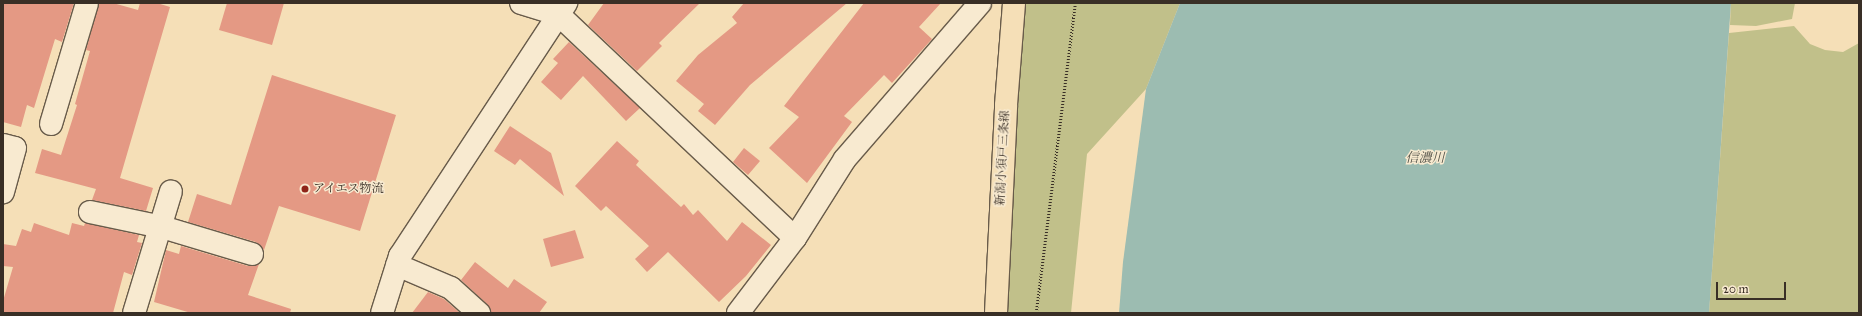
<!DOCTYPE html>
<html>
<head>
<meta charset="utf-8">
<style>
  body { margin:0 }
  #map { position:relative; width:1862px; height:316px; overflow:hidden; background:#f5dfb7; font-family:"IM FELL Great Primer","Noto Serif JP",serif }
  div>[style] { position:absolute }
  [style*='--x'] { left:calc(var(--x)*1px); top:calc(var(--y)*1px); width:calc(var(--w)*1px); rotate:calc(var(--a)*1deg) }
  .green>* { inset:0; background:#c1c08a }
  .water>* { inset:0; background:#9cbcb1 }
  .building>* { inset:0; background:#e49984 }
  .path>* { height:2.5px; margin-top:-1.25px; transform-origin:0; background:repeating-linear-gradient(90deg,#392f26 0 1px,transparent 0 3px) }
  .roads { filter:drop-shadow(1px 0 #685b4a) drop-shadow(-1px 0 #685b4a) drop-shadow(0 1px #685b4a) drop-shadow(0 -1px #685b4a) }
  .minor>* { height:22px; margin:-11px; padding:0 11px; transform-origin:11px; border-radius:11px; background:#f8ead0 }
  .major>* { height:22px; margin:-11px; padding:0 11px; transform-origin:11px; border-radius:11px; background:#f5dfb7 }
  .dots>* { width:11px; height:11px; translate:-50% -50%; box-sizing:border-box; border:2px solid #f8ead0; border-radius:50% }
  span { translate:-50% -50%; white-space:nowrap; text-align:center; line-height:1.15; -webkit-text-stroke:3px #f8ead0; paint-order:stroke }
  .street-label { font-size:12px; color:#392f26 }
  .poi-label { font-size:12px; color:#392f26 }
  .left { translate:0 -50%; text-align:left }
  .water-label { font-size:13px; color:#525249; font-style:italic }
  .frame { position:absolute; inset:0; border:4px solid #392f26; pointer-events:none }
  .scale { position:absolute; left:1716px; top:282px; width:70px; height:18px; box-sizing:border-box; border:2px solid #392f26; border-top:0; padding-left:5px; font-size:12px; line-height:14px; white-space:nowrap; color:#392f26; -webkit-text-stroke:3px #f8ead0; paint-order:stroke }
</style>
</head>
<body>
<div id="map">
  <div class="green">
    <i style="clip-path:polygon(1025px 3px,1180px 3px,1146px 89px,1087px 154px,1071px 313px,1004px 313px)"></i>
    <i style="clip-path:polygon(1731px 3px,1795px 3px,1792px 19px,1756px 26px,1730px 25px)"></i>
    <i style="clip-path:polygon(1794px 26px,1810px 44px,1825px 50px,1843px 52px,1859px 43px,1859px 313px,1709px 313px,1729px 33px)"></i>
  </div>
  <div class="water">
    <i style="clip-path:polygon(1180px 3px,1731px 3px,1709px 313px,1119px 313px,1123px 262px,1146px 89px)"></i>
  </div>
  <div class="building">
    <i style="clip-path:polygon(3px 3px,74px 3px,62px 42px,55px 39px,34px 108px,27px 105px,21px 127px,3px 122px)"></i>
    <i style="clip-path:polygon(99px 3px,113px 3px,138px 10px,140px 3px,157px 3px,170px 7px,120px 178px,153px 188px,146px 211px,92px 200px,96px 189px,35px 173px,42px 149px,61px 155px,77px 105px,75px 104px,90px 51px,86px 50px)"></i>
    <i style="clip-path:polygon(227px 3px,284px 3px,272px 45px,219px 30px)"></i>
    <i style="clip-path:polygon(604px 3px,700px 3px,659px 43px,662px 46px,637px 71px,588px 25px)"></i>
    <i style="clip-path:polygon(744px 3px,847px 3px,750px 85px,715px 125px,698px 111px,704px 104px,676px 81px,698px 55px,737px 23px,732px 17px)"></i>
    <i style="clip-path:polygon(864px 3px,941px 3px,919px 27px,932px 39px,892px 83px,884px 75px,844px 116px,852px 122px,807px 183px,769px 148px,799px 117px,784px 106px)"></i>
    <i style="clip-path:polygon(569px 42px,640px 108px,626px 121px,583px 76px,561px 100px,541px 82px,558px 63px,553px 59px)"></i>
    <i style="clip-path:polygon(272px 75px,396px 115px,360px 231px,279px 206px,264px 250px,256px 242px,188px 222px,197px 194px,231px 205px)"></i>
    <i style="clip-path:polygon(510px 126px,551px 153px,564px 196px,520px 159px,515px 165px,494px 151px)"></i>
    <i style="clip-path:polygon(617px 141px,639px 161px,636px 165px,681px 207px,684px 204px,693px 215px,698px 210px,727px 241px,742px 222px,771px 245px,746px 276px,719px 302px,668px 252px,647px 272px,635px 259px,649px 246px,606px 206px,601px 211px,575px 186px)"></i>
    <i style="clip-path:polygon(744px 148px,760px 161px,748px 175px,733px 162px)"></i>
    <i style="clip-path:polygon(34px 223px,69px 235px,72px 223px,84px 226px,85px 223px,139px 235px,137px 242px,142px 243px,132px 275px,124px 272px,113px 313px,3px 313px,3px 301px,13px 267px,3px 266px,3px 244px,16px 246px,22px 229px,31px 232px)"></i>
    <i style="clip-path:polygon(575px 230px,584px 258px,551px 267px,543px 239px)"></i>
    <i style="clip-path:polygon(181px 246px,248px 266px,259px 264px,248px 295px,291px 309px,290px 313px,191px 313px,154px 302px,166px 250px,179px 254px)"></i>
    <i style="clip-path:polygon(475px 262px,508px 288px,514px 279px,547px 302px,539px 313px,491px 313px,487px 304px,461px 280px)"></i>
    <i style="clip-path:polygon(428px 292px,444px 299px,460px 313px,412px 313px)"></i>
  </div>
  <div class="path">
    <i style="--x:1036;--y:313;--w:312;--a:-82.8"></i>
  </div>
  <div class="roads">
    <div class="minor">
      <i style="--x:521;--y:3;--w:39;--a:17"></i>
      <i style="--x:558;--y:14;--w:326;--a:43.4"></i>
      <i style="--x:51;--y:124;--w:126;--a:-73.4"></i>
      <i style="--x:3;--y:145;--w:12;--a:14"></i>
      <i style="--x:15;--y:148;--w:46;--a:105.3"></i>
      <i style="--x:90;--y:212;--w:74;--a:11.8"></i>
      <i style="--x:162;--y:227;--w:94;--a:16.7"></i>
      <i style="--x:397;--y:265;--w:59;--a:23.1"></i>
      <i style="--x:451;--y:288;--w:38;--a:42"></i>
      <i style="--x:134;--y:313;--w:127;--a:-73.1"></i>
      <i style="--x:382;--y:313;--w:60;--a:-72.5"></i>
      <i style="--x:400;--y:256;--w:303;--a:-56.7"></i>
      <i style="--x:738;--y:313;--w:94;--a:-52.8"></i>
      <i style="--x:795;--y:238;--w:93;--a:-57.7"></i>
      <i style="--x:845;--y:159;--w:206;--a:-49.1"></i>
    </div>
    <div class="major">
      <i style="--x:996;--y:313;--w:208;--a:-87.2"></i>
      <i style="--x:1006;--y:105;--w:102;--a:-85.5"></i>
    </div>
  </div>
  <div class="dots">
    <i style="left:305px;top:189px;background:#8f2418"></i>
  </div>
  <div class="street-label">
    <span style="left:1003px;top:158px;rotate:-87deg">新潟小須戸三条線</span>
  </div>
  <div class="poi-label">
    <span class="left" style="left:313px;top:189px">アイエス物流</span>
  </div>
  <div class="water-label">
    <span style="left:1425px;top:158px">信濃川</span>
  </div>
  <div class="frame"></div>
  <div class="scale">20 m</div>
</div>
</body>
</html>
